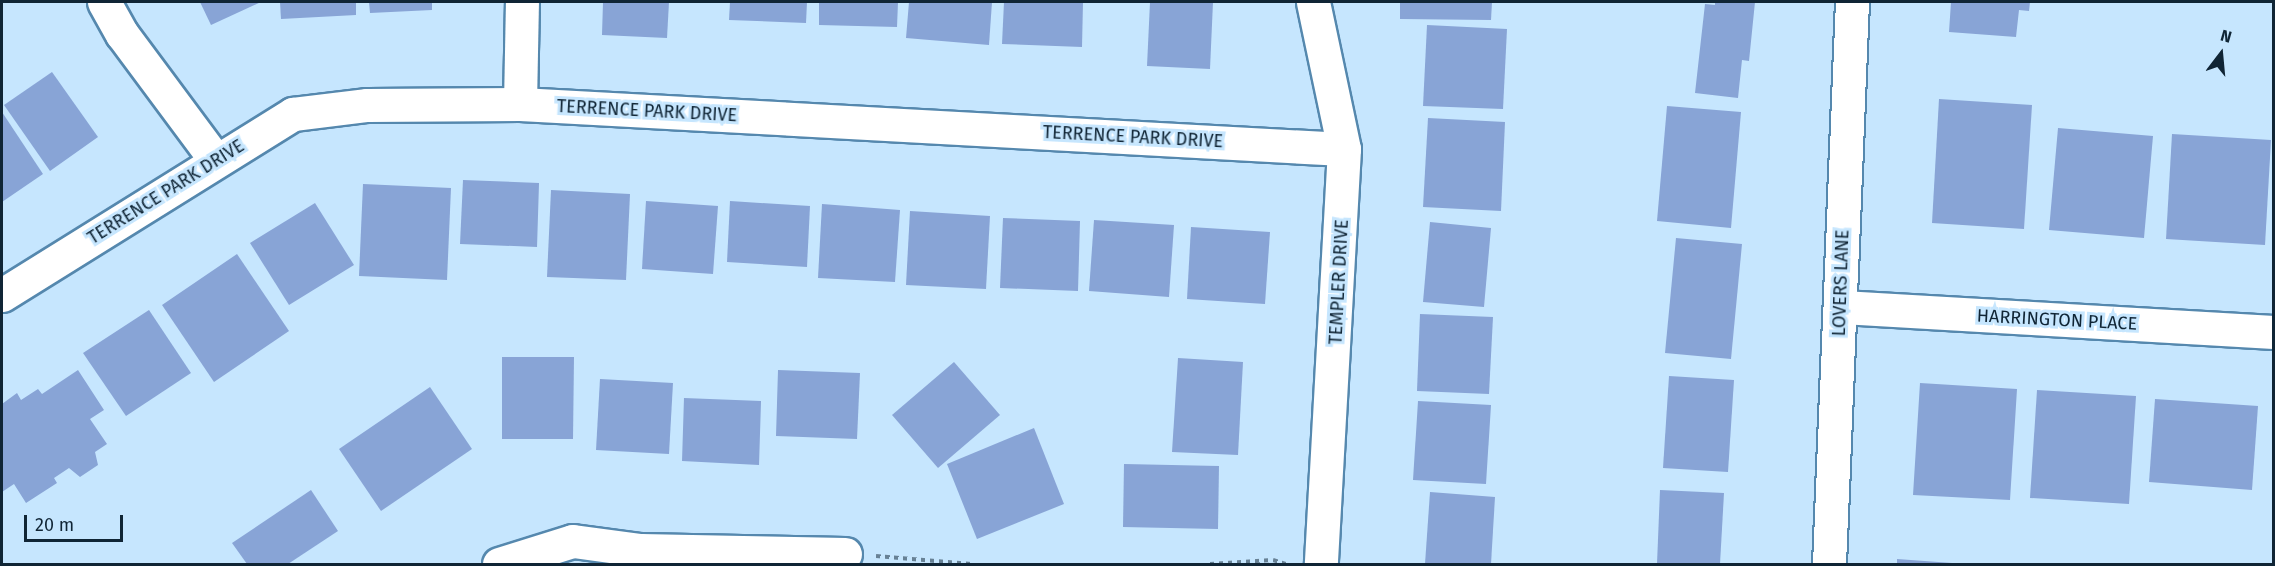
<!DOCTYPE html>
<html>
<head>
<meta charset="utf-8">
<style>
  body { margin:0 }
  #map { position:relative; width:2275px; height:566px; overflow:hidden; background:#c6e6fe; font-family:"Fira Sans",sans-serif }
  div>[style] { position:absolute }
  [style*='--x'] { left:calc(var(--x)*1px); top:calc(var(--y)*1px); width:calc(var(--w)*1px); rotate:calc(var(--a)*1deg) }
  .building>* { inset:0; background:#88a4d6 }
  .path>* { height:4px; margin-top:-2px; transform-origin:0; background:repeating-linear-gradient(90deg,#678195 0 4.5px,transparent 0 9px) }
  .roads { filter:drop-shadow(2px 0 #5588ae) drop-shadow(-2px 0 #5588ae) drop-shadow(0 2px #5588ae) drop-shadow(0 -2px #5588ae) }
  .street>* { height:33px; margin:-16.5px; padding:0 16.5px; transform-origin:16.5px; border-radius:16.5px; background:#fff }
  span { translate:-50% -50%; white-space:nowrap; text-align:center; line-height:1.15; -webkit-text-stroke:6px #c6e6fe; paint-order:stroke }
  .street-label { font-size:18px; color:#102535 }
  .frame { position:absolute; inset:0; border:3px solid #102535; pointer-events:none }
  .north { position:absolute; left:2191px; top:24px; width:60px; height:60px; -webkit-text-stroke:4px #c6e6fe; paint-order:stroke; rotate:16deg; font-size:16px; font-weight:700; line-height:24px; text-align:center; color:#102535 }
  .north::after { content:''; display:block; margin:auto; width:21px; height:27px; background:#102535; clip-path:polygon(50% 0,100% 100%,50% 72%,0 100%) }
  .scale { position:absolute; left:24px; top:515px; width:99px; height:27px; box-sizing:border-box; border:3px solid #102535; border-top:0; padding-left:8px; font-size:18px; line-height:21px; white-space:nowrap; color:#102535; -webkit-text-stroke:4px #c6e6fe; paint-order:stroke }
</style>
</head>
<body>
<div id="map">
  <div class="building">
    <i style="clip-path:polygon(200px 2px,261px 2px,211px 25px)"></i>
    <i style="clip-path:polygon(280px 2px,356px 2px,356px 15px,281px 19px)"></i>
    <i style="clip-path:polygon(369px 2px,432px 2px,432px 10px,370px 13px)"></i>
    <i style="clip-path:polygon(603px 2px,669px 2px,667px 38px,602px 35px)"></i>
    <i style="clip-path:polygon(730px 2px,807px 2px,806px 23px,729px 20px)"></i>
    <i style="clip-path:polygon(819px 2px,898px 2px,897px 27px,819px 25px)"></i>
    <i style="clip-path:polygon(909px 2px,992px 2px,989px 45px,906px 38px)"></i>
    <i style="clip-path:polygon(1004px 2px,1083px 2px,1082px 47px,1002px 44px)"></i>
    <i style="clip-path:polygon(1150px 2px,1213px 2px,1210px 69px,1147px 66px)"></i>
    <i style="clip-path:polygon(1400px 2px,1492px 2px,1491px 20px,1400px 19px)"></i>
    <i style="clip-path:polygon(1715px 2px,1755px 2px,1749px 61px,1742px 60px,1738px 98px,1695px 93px,1705px 4px,1715px 5px)"></i>
    <i style="clip-path:polygon(1951px 2px,2030px 2px,2029px 11px,2019px 10px,2016px 37px,1949px 32px)"></i>
    <i style="clip-path:polygon(1427px 25px,1507px 29px,1503px 109px,1423px 106px)"></i>
    <i style="clip-path:polygon(52px 72px,98px 137px,50px 171px,4px 105px)"></i>
    <i style="clip-path:polygon(1939px 99px,2032px 105px,2024px 229px,1932px 223px)"></i>
    <i style="clip-path:polygon(1667px 106px,1741px 112px,1731px 228px,1657px 221px)"></i>
    <i style="clip-path:polygon(2px 112px,43px 174px,2px 202px)"></i>
    <i style="clip-path:polygon(1428px 118px,1505px 122px,1501px 211px,1423px 207px)"></i>
    <i style="clip-path:polygon(2058px 128px,2153px 136px,2144px 238px,2049px 230px)"></i>
    <i style="clip-path:polygon(2172px 134px,2271px 140px,2265px 245px,2166px 239px)"></i>
    <i style="clip-path:polygon(463px 180px,539px 183px,537px 247px,460px 244px)"></i>
    <i style="clip-path:polygon(363px 184px,451px 188px,447px 280px,359px 276px)"></i>
    <i style="clip-path:polygon(551px 190px,630px 194px,626px 280px,547px 277px)"></i>
    <i style="clip-path:polygon(646px 201px,718px 206px,713px 274px,642px 269px)"></i>
    <i style="clip-path:polygon(730px 201px,810px 206px,807px 267px,727px 262px)"></i>
    <i style="clip-path:polygon(315px 203px,354px 265px,289px 305px,250px 243px)"></i>
    <i style="clip-path:polygon(822px 204px,900px 210px,895px 282px,818px 278px)"></i>
    <i style="clip-path:polygon(910px 211px,990px 216px,986px 289px,906px 285px)"></i>
    <i style="clip-path:polygon(1003px 218px,1080px 221px,1078px 291px,1000px 288px)"></i>
    <i style="clip-path:polygon(1094px 220px,1174px 225px,1169px 297px,1089px 291px)"></i>
    <i style="clip-path:polygon(1430px 222px,1491px 228px,1484px 307px,1423px 302px)"></i>
    <i style="clip-path:polygon(1191px 227px,1270px 232px,1265px 304px,1187px 299px)"></i>
    <i style="clip-path:polygon(1676px 238px,1742px 244px,1731px 359px,1665px 353px)"></i>
    <i style="clip-path:polygon(237px 254px,289px 331px,214px 382px,162px 305px)"></i>
    <i style="clip-path:polygon(149px 310px,191px 373px,126px 416px,83px 353px)"></i>
    <i style="clip-path:polygon(1420px 314px,1493px 317px,1489px 394px,1417px 391px)"></i>
    <i style="clip-path:polygon(502px 357px,574px 357px,573px 439px,502px 439px)"></i>
    <i style="clip-path:polygon(1178px 358px,1243px 362px,1238px 455px,1172px 452px)"></i>
    <i style="clip-path:polygon(954px 362px,1000px 415px,938px 468px,892px 415px)"></i>
    <i style="clip-path:polygon(78px 370px,104px 410px,90px 419px,107px 444px,95px 452px,98px 465px,80px 477px,69px 468px,54px 478px,57px 483px,26px 503px,14px 484px,2px 492px,2px 404px,17px 393px,21px 400px,38px 389px,42px 394px)"></i>
    <i style="clip-path:polygon(778px 370px,860px 373px,857px 439px,776px 436px)"></i>
    <i style="clip-path:polygon(1669px 376px,1734px 380px,1728px 472px,1663px 468px)"></i>
    <i style="clip-path:polygon(600px 379px,673px 383px,669px 454px,596px 450px)"></i>
    <i style="clip-path:polygon(1920px 383px,2017px 389px,2010px 500px,1913px 495px)"></i>
    <i style="clip-path:polygon(430px 387px,472px 449px,381px 511px,339px 449px)"></i>
    <i style="clip-path:polygon(2037px 390px,2136px 396px,2129px 504px,2030px 498px)"></i>
    <i style="clip-path:polygon(684px 398px,761px 401px,759px 465px,682px 461px)"></i>
    <i style="clip-path:polygon(2155px 399px,2258px 406px,2252px 490px,2149px 482px)"></i>
    <i style="clip-path:polygon(1418px 401px,1491px 405px,1486px 484px,1413px 480px)"></i>
    <i style="clip-path:polygon(1034px 428px,1064px 504px,977px 539px,947px 464px)"></i>
    <i style="clip-path:polygon(1124px 464px,1219px 466px,1218px 529px,1123px 527px)"></i>
    <i style="clip-path:polygon(311px 490px,338px 531px,288px 564px,247px 564px,232px 543px)"></i>
    <i style="clip-path:polygon(1660px 490px,1724px 493px,1720px 564px,1657px 564px)"></i>
    <i style="clip-path:polygon(1430px 492px,1495px 497px,1491px 564px,1425px 564px)"></i>
    <i style="clip-path:polygon(1897px 559px,1952px 563px,1952px 564px,1897px 564px)"></i>
  </div>
  <div class="path">
    <i style="--x:876;--y:556;--w:96;--a:4.8"></i>
    <i style="--x:1210;--y:564;--w:63;--a:-3.6"></i>
    <i style="--x:1273;--y:560;--w:14;--a:17"></i>
  </div>
  <div class="roads">
    <div class="street">
      <i style="--x:104;--y:2;--w:37;--a:61"></i>
      <i style="--x:122;--y:34;--w:156;--a:53.4"></i>
      <i style="--x:1313;--y:2;--w:150;--a:78.1"></i>
      <i style="--x:1344;--y:149;--w:416;--a:93.2"></i>
      <i style="--x:520;--y:104;--w:102;--a:-88.9"></i>
      <i style="--x:2;--y:295;--w:343;--a:-31.9"></i>
      <i style="--x:293;--y:114;--w:75;--a:-6.9"></i>
      <i style="--x:367;--y:105;--w:153;--a:-0.4"></i>
      <i style="--x:520;--y:104;--w:825;--a:3.13"></i>
      <i style="--x:1841;--y:307;--w:434;--a:3.3"></i>
      <i style="--x:499;--y:564;--w:77;--a:-17.3"></i>
      <i style="--x:573;--y:541;--w:68;--a:7.7"></i>
      <i style="--x:640;--y:550;--w:205;--a:1.1"></i>
      <i style="--x:1829;--y:564;--w:562;--a:-87.66"></i>
    </div>
  </div>
  <div class="street-label">
    <span style="left:647px;top:111px;rotate:3deg">TERRENCE PARK DRIVE</span>
    <span style="left:1133px;top:137px;rotate:3deg">TERRENCE PARK DRIVE</span>
    <span style="left:166px;top:192px;rotate:-32deg">TERRENCE PARK DRIVE</span>
    <span style="left:1339px;top:282px;rotate:-87deg">TEMPLER DRIVE</span>
    <span style="left:1841px;top:283px;rotate:-88deg">LOVERS LANE</span>
    <span style="left:2057px;top:320px;rotate:3deg">HARRINGTON PLACE</span>
  </div>
  <div class="frame"></div>
  <div class="north">N</div>
  <div class="scale">20 m</div>
</div>
</body>
</html>
